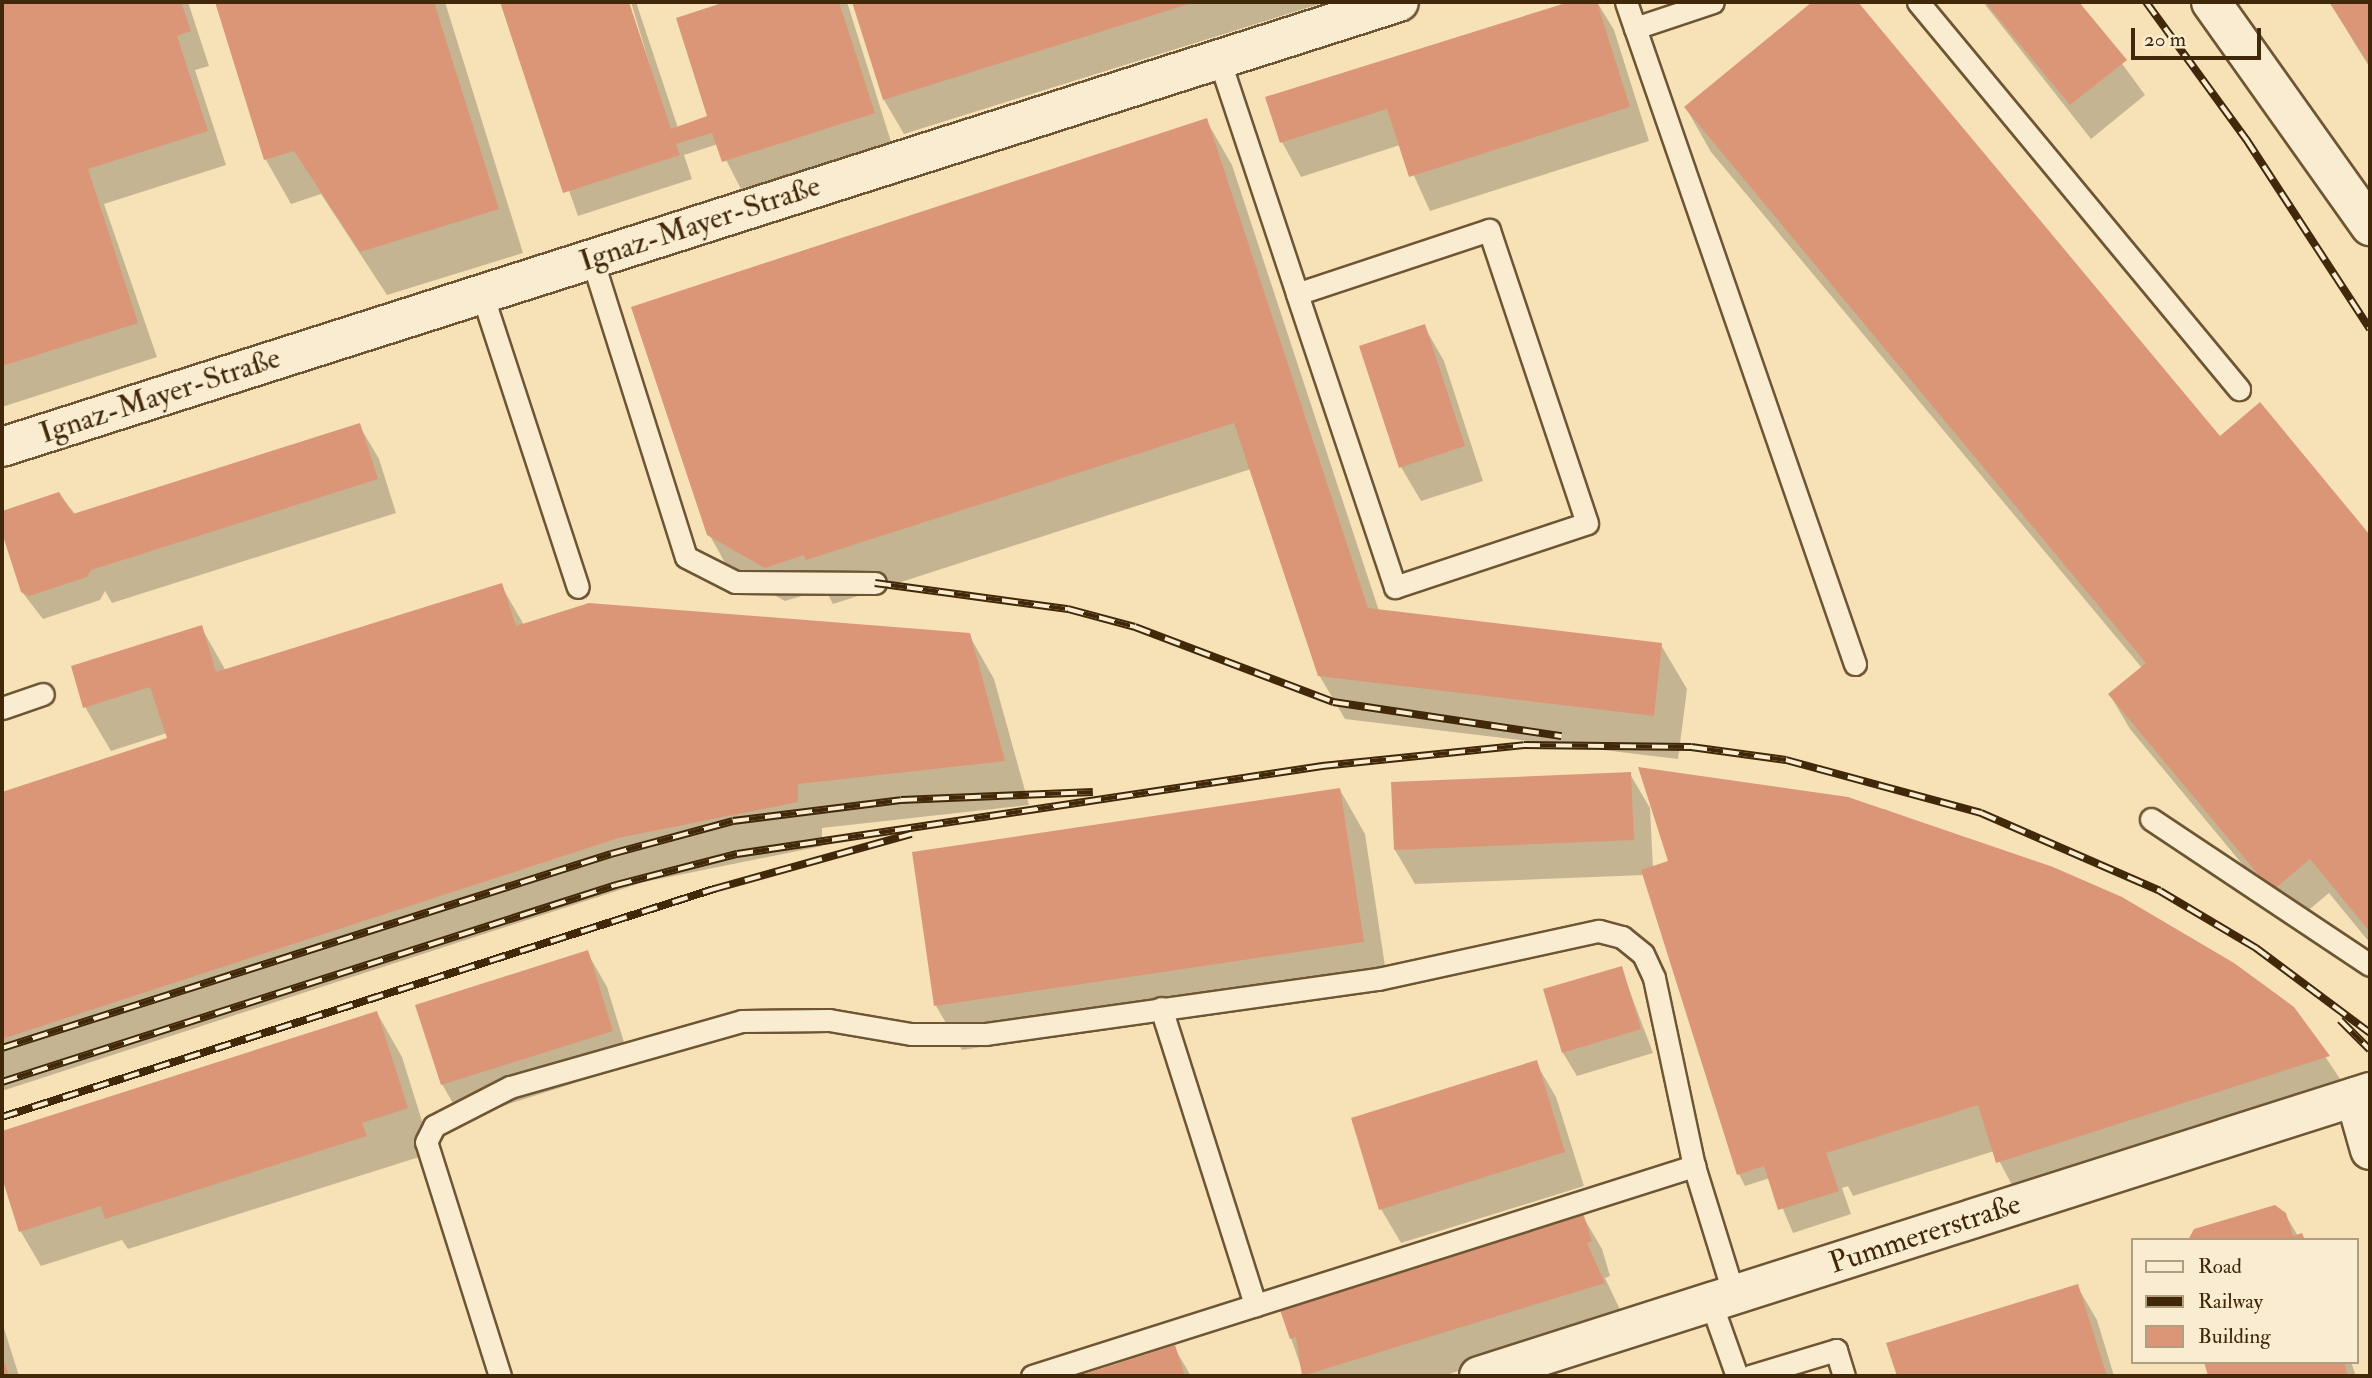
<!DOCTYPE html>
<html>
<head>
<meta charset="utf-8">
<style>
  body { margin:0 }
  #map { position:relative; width:2372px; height:1378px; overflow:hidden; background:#f7e2b7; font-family:"IM FELL Double Pica",serif }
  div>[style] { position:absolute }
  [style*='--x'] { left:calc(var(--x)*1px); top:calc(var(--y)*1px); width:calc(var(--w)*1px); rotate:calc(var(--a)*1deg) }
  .shadow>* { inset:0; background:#0003 }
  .building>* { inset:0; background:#db9678 }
  .roads { filter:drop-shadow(2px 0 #6e5634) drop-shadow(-2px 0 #6e5634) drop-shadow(0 2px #6e5634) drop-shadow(0 -2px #6e5634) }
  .lane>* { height:21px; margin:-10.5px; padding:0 10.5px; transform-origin:10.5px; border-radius:10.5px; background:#faecd0 }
  .street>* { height:38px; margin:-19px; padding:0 19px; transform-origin:19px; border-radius:19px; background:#faecd0 }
  .secondary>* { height:38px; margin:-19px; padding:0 19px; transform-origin:19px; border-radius:19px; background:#faecd0 }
  .rail>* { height:8px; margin-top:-4px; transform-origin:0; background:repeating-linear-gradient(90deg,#faecd0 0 16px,#402809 0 32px); box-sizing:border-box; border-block:2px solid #402809 }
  span { translate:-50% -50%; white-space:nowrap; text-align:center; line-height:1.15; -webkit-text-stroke:5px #faecd0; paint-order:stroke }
  .street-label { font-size:30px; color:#402809 }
  .frame { position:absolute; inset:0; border:4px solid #402809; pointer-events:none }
  .legend { position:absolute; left:2131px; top:1238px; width:228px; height:126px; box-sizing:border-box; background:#faecd0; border:2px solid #b09e80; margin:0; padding:9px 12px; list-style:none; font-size:21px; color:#402809 }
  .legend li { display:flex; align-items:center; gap:14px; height:35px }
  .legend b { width:35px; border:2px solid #b09e80 }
  .scale { position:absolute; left:2131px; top:28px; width:130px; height:32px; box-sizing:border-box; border:4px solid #402809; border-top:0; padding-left:9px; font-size:21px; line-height:24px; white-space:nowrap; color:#402809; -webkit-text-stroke:5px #faecd0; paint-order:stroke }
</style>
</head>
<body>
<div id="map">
  <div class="shadow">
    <i style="clip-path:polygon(2px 2px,188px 2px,209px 66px,195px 70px,226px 165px,104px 204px,157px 357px,2px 407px)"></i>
    <i style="clip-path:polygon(217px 2px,445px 2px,523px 253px,387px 295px,321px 194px,291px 204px,266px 160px)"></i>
    <i style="clip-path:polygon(502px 2px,627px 2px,666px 120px,631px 2px,636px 2px,678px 128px,712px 125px,678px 19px,731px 2px,847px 2px,893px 148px,744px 195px,718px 144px,684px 155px,692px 179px,578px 216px)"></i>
    <i style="clip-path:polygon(853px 2px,1326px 2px,904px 134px,884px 100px)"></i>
    <i style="clip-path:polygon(1575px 2px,1597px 2px,1614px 30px,1649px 141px,1430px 211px,1400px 145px,1301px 177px,1282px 142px,1268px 98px)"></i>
    <i style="clip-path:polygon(1814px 2px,1855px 2px,2220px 438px,2260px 405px,2370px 538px,2370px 943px,2329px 893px,2292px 924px,2130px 729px,2110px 695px,2142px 668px,1711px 152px,1686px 108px)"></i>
    <i style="clip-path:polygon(1983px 2px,2077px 2px,2145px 95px,2091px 139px)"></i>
    <i style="clip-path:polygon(2330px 2px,2370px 2px,2370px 68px,2355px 44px)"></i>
    <i style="clip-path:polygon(1206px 120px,1232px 165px,1379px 611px,1661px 645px,1687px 689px,1678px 759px,1345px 719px,1319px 675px,1251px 469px,833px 604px,825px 589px,785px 601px,729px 570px,709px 534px,717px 279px)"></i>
    <i style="clip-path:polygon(1424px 326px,1444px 361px,1483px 481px,1421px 501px,1401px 467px)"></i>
    <i style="clip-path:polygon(359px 425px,379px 459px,396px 513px,112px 603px,105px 591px,100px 600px,43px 619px,22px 592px,2px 513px,59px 494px,76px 515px)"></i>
    <i style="clip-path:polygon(501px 585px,524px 625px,969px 635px,994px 679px,1029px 805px,822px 828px,822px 846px,644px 882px,2px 1091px,2px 794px,169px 739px,167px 733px,111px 751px,85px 707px,201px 627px,226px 671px)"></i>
    <i style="clip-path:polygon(1630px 774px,1650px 808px,1653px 868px,1884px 809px,2121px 898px,2293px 1008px,2348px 1091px,2132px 1160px,2126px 1149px,2090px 1161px,2097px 1183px,2023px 1206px,1994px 1151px,1853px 1196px,1848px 1186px,1842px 1188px,1851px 1214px,1793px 1233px,1770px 1178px,1745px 1186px,1739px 1174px,1644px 875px,1415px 884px,1395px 850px)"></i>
    <i style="clip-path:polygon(1340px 790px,1365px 834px,1388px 986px,962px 1050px,936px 1006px)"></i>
    <i style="clip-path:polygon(587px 952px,607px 987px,631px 1065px,462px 1119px,442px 1084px)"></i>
    <i style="clip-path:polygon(1621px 968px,1653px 1053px,1577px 1076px,1563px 1053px)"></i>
    <i style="clip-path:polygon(377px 1013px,402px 1057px,432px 1153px,128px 1249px,122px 1240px,41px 1266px,21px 1232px,2px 1172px,2px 1133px)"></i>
    <i style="clip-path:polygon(1536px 1063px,1556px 1097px,1584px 1186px,1401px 1243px,1381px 1209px)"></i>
    <i style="clip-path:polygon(2285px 1214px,2298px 1236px,2190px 1240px)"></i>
    <i style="clip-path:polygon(1582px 1215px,1602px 1249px,1610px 1276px,1605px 1278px,1624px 1318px,1443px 1376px,1304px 1376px,1291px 1338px)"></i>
    <i style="clip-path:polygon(2077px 1286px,2097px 1320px,2114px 1376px,1898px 1376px,1888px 1344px)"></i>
    <i style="clip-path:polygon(2px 1322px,19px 1376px,2px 1376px)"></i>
    <i style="clip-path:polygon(1174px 1347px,1191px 1376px,1081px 1376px)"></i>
    <i style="clip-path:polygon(2206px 1362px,2351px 1362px,2356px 1376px,2210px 1376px)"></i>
  </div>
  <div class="building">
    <i style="clip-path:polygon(2px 2px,181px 2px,191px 31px,177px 36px,208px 131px,88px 169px,138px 323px,2px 366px)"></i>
    <i style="clip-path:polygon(215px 2px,434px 2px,499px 209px,360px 252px,294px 151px,264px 160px)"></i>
    <i style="clip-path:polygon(500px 2px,629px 2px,671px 129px,707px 116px,676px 18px,725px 2px,839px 2px,875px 113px,722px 162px,712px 133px,676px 144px,680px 155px,563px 193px)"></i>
    <i style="clip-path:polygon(852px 2px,1195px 2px,883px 100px)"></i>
    <i style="clip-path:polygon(1569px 2px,1597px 2px,1630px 107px,1409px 177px,1387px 109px,1280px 143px,1265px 97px)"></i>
    <i style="clip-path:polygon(1812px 2px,1858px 2px,2220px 436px,2260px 402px,2370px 535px,2370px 932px,2310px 859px,2272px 891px,2108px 694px,2146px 663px,1684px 107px)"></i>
    <i style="clip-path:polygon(1985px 2px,2079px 2px,2127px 60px,2070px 105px)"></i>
    <i style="clip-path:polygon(2329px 2px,2370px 2px,2370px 66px)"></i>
    <i style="clip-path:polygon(1207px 118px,1368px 608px,1662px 643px,1654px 716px,1318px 676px,1234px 423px,806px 560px,804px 555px,765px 568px,707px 535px,631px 307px)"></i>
    <i style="clip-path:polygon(1425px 324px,1465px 446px,1399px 468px,1359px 346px)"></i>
    <i style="clip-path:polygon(360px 423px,378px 479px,91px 570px,87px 577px,29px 596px,21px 592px,2px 533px,2px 511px,59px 492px,73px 514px)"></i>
    <i style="clip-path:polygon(502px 583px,516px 626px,589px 603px,970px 633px,1005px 761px,798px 784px,798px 802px,618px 838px,2px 1039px,2px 792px,167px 738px,150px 687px,83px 708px,71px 666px,202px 625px,216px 672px)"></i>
    <i style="clip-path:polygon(1638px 767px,1848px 797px,2053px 867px,2122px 897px,2234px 963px,2294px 1007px,2330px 1056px,1996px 1163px,1978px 1105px,1826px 1153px,1839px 1191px,1778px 1210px,1764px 1166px,1737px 1175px,1641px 870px,1668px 861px)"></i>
    <i style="clip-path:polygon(1631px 772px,1634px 840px,1394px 850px,1391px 782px)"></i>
    <i style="clip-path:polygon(1340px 788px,1364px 942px,934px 1006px,912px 852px)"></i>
    <i style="clip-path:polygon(588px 950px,613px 1031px,441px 1085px,415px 1005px)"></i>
    <i style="clip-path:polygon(1622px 966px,1641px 1029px,1562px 1053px,1543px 989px)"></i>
    <i style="clip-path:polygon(377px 1011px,408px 1108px,362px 1123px,367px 1136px,105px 1219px,101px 1206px,19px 1232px,2px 1178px,2px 1131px)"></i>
    <i style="clip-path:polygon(1537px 1060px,1565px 1152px,1379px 1210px,1351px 1118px)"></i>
    <i style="clip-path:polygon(2275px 1205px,2286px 1213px,2293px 1236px,2302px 1233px,2305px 1240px,2188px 1240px,2194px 1229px)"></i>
    <i style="clip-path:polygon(1583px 1213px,1592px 1241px,1587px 1243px,1605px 1283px,1302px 1376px,1296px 1337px,1290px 1339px,1280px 1310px)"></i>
    <i style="clip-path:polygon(2078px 1284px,2107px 1376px,1897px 1376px,1886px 1343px)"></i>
    <i style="clip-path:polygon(1175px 1345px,1185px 1376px,1078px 1376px)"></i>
    <i style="clip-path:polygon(2px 1355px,9px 1376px,2px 1376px)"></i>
    <i style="clip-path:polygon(2204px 1362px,2344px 1362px,2348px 1376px,2208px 1376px)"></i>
  </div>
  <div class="roads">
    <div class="lane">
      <i style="--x:1626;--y:2;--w:28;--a:71"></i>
      <i style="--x:1635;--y:28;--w:82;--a:-18.4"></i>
      <i style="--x:1918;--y:2;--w:503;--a:50.33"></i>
      <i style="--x:1635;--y:28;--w:673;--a:70.92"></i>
      <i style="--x:1219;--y:59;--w:248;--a:71.6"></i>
      <i style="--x:1297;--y:294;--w:309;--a:71.5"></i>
      <i style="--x:1395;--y:587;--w:202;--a:-18.4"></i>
      <i style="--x:1587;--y:523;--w:309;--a:-108.5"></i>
      <i style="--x:1489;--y:230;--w:202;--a:161.6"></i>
      <i style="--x:592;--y:259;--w:312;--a:72.5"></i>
      <i style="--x:686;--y:557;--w:55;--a:27"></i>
      <i style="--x:735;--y:582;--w:140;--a:0.4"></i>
      <i style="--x:482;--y:294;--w:308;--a:71.9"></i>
      <i style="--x:2;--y:708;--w:43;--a:-18.9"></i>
      <i style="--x:2151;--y:819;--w:263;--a:33.7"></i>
      <i style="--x:1161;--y:1008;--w:312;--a:72.4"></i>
      <i style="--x:1711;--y:1303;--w:77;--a:70.4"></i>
      <i style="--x:500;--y:1376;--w:245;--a:-107.5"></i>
      <i style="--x:426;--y:1142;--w:18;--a:-63"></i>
      <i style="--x:434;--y:1126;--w:85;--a:-27.2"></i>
      <i style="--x:510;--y:1087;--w:241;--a:-15.9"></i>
      <i style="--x:742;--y:1021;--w:87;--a:-0.7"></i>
      <i style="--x:829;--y:1020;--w:83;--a:9.7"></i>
      <i style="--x:911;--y:1034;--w:75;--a:0"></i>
      <i style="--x:986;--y:1034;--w:396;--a:-8"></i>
      <i style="--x:1378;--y:979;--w:226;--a:-12.3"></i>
      <i style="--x:1599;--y:931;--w:24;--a:15"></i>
      <i style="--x:1622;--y:937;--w:27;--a:39"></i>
      <i style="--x:1643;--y:954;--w:26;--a:65"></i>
      <i style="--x:1654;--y:978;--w:192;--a:78"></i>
      <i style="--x:1032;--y:1376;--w:695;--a:-17.6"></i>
      <i style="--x:1694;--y:1166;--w:135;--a:72.8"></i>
      <i style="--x:1750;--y:1376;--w:90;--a:-16.8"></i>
      <i style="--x:1836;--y:1350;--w:27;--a:73"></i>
    </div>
    <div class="street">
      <i style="--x:2211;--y:2;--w:275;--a:54.6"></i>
      <i style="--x:2;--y:447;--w:1466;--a:-17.67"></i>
      <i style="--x:1479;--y:1376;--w:935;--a:-17.68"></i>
    </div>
    <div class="secondary">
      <i style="--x:2355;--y:1097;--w:55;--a:74.2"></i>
    </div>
  </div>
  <div class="rail">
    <i style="--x:2146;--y:2;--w:170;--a:53.9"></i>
    <i style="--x:2246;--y:139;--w:227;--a:56.9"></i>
    <i style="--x:875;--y:583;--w:195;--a:7.7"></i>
    <i style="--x:1068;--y:609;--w:69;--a:15"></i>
    <i style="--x:1135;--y:627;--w:212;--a:20.7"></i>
    <i style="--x:1333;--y:702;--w:231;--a:8.5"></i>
    <i style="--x:2340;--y:1020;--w:42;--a:45"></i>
    <i style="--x:2;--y:1048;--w:639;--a:-17.67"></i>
    <i style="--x:611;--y:854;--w:126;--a:-15.1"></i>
    <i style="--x:733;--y:821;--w:169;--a:-7.1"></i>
    <i style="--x:901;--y:800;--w:192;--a:-2.4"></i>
    <i style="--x:2;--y:1082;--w:645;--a:-17.79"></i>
    <i style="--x:616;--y:885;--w:125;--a:-14.4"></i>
    <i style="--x:737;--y:854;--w:592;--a:-8.55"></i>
    <i style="--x:1322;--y:766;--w:203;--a:-5.9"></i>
    <i style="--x:1524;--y:745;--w:167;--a:0.7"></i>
    <i style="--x:1691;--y:747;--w:96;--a:7.8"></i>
    <i style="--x:1786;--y:760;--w:202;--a:15.2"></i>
    <i style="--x:1981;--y:813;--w:195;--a:23.5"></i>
    <i style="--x:2160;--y:891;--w:112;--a:30.7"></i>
    <i style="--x:2256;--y:948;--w:142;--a:36.7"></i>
    <i style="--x:2;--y:1117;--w:748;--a:-17.76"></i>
    <i style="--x:714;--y:889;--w:205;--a:-15.6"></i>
  </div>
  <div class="street-label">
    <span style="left:700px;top:224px;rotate:-18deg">Ignaz-Mayer-Straße</span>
    <span style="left:160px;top:396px;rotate:-18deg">Ignaz-Mayer-Straße</span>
    <span style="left:1925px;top:1234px;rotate:-18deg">Pummererstraße</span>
  </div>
  <div class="frame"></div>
  <ul class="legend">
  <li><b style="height:9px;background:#faecd0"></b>Road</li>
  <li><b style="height:9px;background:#402809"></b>Railway</li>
  <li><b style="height:19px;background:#db9678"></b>Building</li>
  </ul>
  <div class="scale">20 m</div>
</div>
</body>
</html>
